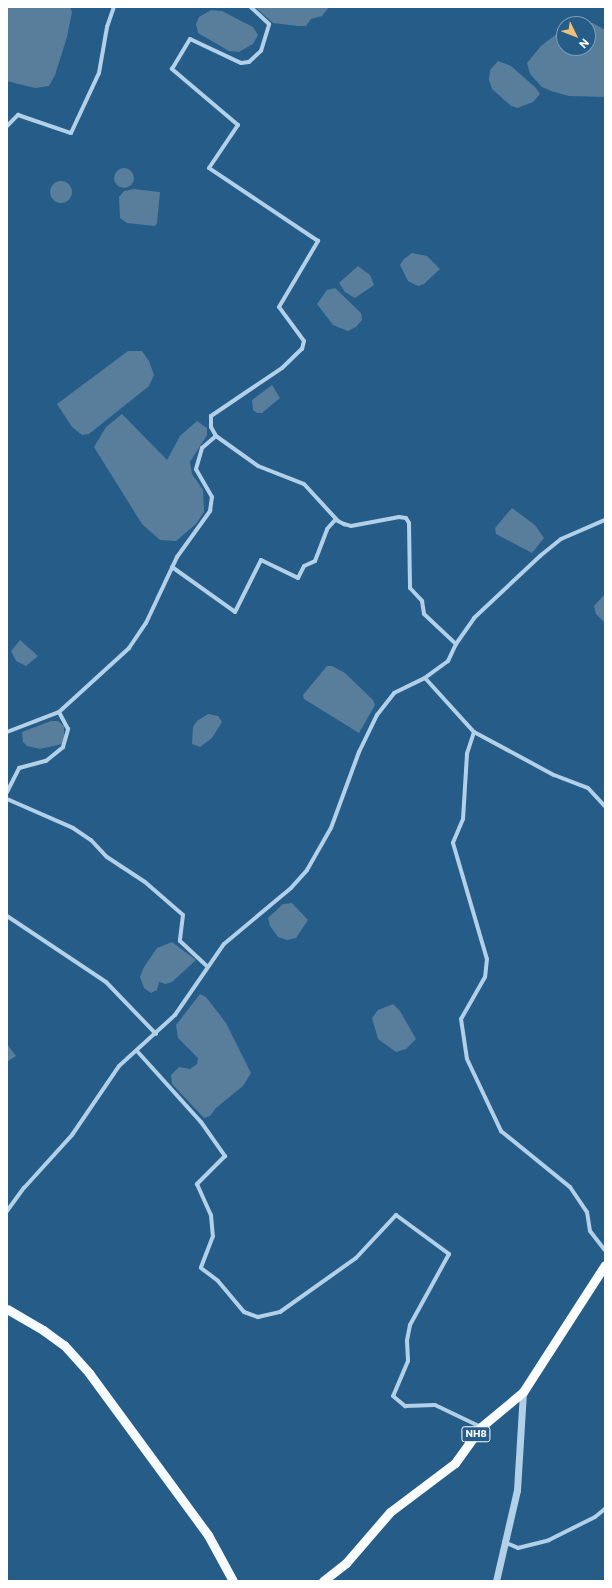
<!DOCTYPE html>
<html>
<head>
<meta charset="utf-8">
<style>
  body { margin:0 }
  #map { position:relative; width:612px; height:1588px; overflow:hidden; background:#265c88; font-family:Commissioner,sans-serif }
  div>[style] { position:absolute }
  [style*='--x'] { left:calc(var(--x)*1px); top:calc(var(--y)*1px); width:calc(var(--w)*1px); rotate:calc(var(--a)*1deg) }
  .water>* { inset:0; background:#587e9c }
  .round { border-radius:50% }
  .minor>* { height:4px; margin:-2px; padding:0 2px; transform-origin:2px; border-radius:2px; background:#b2d1e9 }
  .tertiary>* { height:7px; margin:-3.5px; padding:0 3.5px; transform-origin:3.5px; border-radius:3.5px; background:#b2d1e9 }
  .primary>* { height:9px; margin:-4.5px; padding:0 4.5px; transform-origin:4.5px; border-radius:4.5px; background:#f5fafe }
  .trunk>* { height:9px; margin:-4.5px; padding:0 4.5px; transform-origin:4.5px; border-radius:4.5px; background:#fafcfe }
  span { translate:-50% -50%; white-space:nowrap; text-align:center; line-height:1.15; -webkit-text-stroke:3px #265c88; paint-order:stroke }
  .shield-label span { padding:1px 3px; background:#265c88; border:1px solid; border-radius:3px; -webkit-text-stroke-width:0 }
  .shield-label { font-size:10px; color:#fff; font-weight:700 }
  .frame { position:absolute; inset:0; border:8px solid #fff; pointer-events:none }
  .north { position:absolute; left:556px; top:16px; width:40px; height:40px; box-sizing:border-box; background:#265c88; border:1px solid #7d9db8; border-radius:50%; rotate:133deg; font-size:11px; font-weight:700; line-height:16px; text-align:center; color:#fff }
  .north::after { content:''; display:block; margin:auto; width:14px; height:18px; background:#f2c177; clip-path:polygon(50% 0,100% 100%,50% 72%,0 100%) }
</style>
</head>
<body>
<div id="map">
  <div class="water">
    <i style="clip-path:polygon(7px 7px,70px 7px,72px 12px,67px 37px,55px 75px,49px 86px,35px 88px,7px 81px)"></i>
    <i style="clip-path:polygon(255px 7px,329px 7px,322px 16px,311px 19px,306px 26px,298px 26px,273px 23px)"></i>
    <i style="clip-path:polygon(211px 10px,222px 11px,253px 27px,258px 35px,253px 44px,239px 52px,229px 51px,198px 33px,196px 24px,199px 17px)"></i>
    <i style="clip-path:polygon(574px 22px,593px 23px,605px 30px,605px 97px,569px 96px,551px 91px,542px 87px,530px 74px,527px 63px,541px 46px,564px 28px,564px 48px,588px 48px,588px 24px,571px 24px)"></i>
    <i style="clip-path:polygon(498px 61px,511px 66px,536px 88px,540px 94px,533px 102px,518px 108px,511px 106px,492px 89px,489px 80px,490px 70px)"></i>
    <i class="round" style="left:114px;top:168px;width:20px;height:20px"></i>
    <i class="round" style="left:50px;top:181px;width:22px;height:22px"></i>
    <i style="clip-path:polygon(134px 189px,160px 192px,157px 223px,155px 226px,127px 223px,120px 218px,119px 197px,124px 191px)"></i>
    <i style="clip-path:polygon(412px 253px,427px 256px,440px 269px,424px 284px,418px 286px,408px 281px,400px 265px,404px 259px)"></i>
    <i style="clip-path:polygon(358px 266px,370px 275px,374px 285px,355px 298px,345px 292px,339px 283px)"></i>
    <i style="clip-path:polygon(335px 288px,361px 313px,362px 320px,356px 327px,348px 331px,333px 325px,317px 304px,327px 290px)"></i>
    <i style="clip-path:polygon(128px 351px,142px 351px,149px 361px,154px 375px,149px 386px,89px 434px,82px 435px,72px 427px,57px 404px)"></i>
    <i style="clip-path:polygon(272px 385px,280px 398px,262px 413px,257px 413px,253px 410px,252px 400px)"></i>
    <i style="clip-path:polygon(122px 414px,167px 460px,180px 436px,197px 421px,207px 428px,207px 435px,190px 462px,192px 474px,203px 490px,204px 512px,196px 524px,176px 541px,160px 540px,142px 524px,94px 447px,106px 427px)"></i>
    <i style="clip-path:polygon(512px 508px,535px 525px,544px 538px,532px 553px,496px 534px,495px 528px)"></i>
    <i style="clip-path:polygon(605px 594px,605px 623px,596px 614px,594px 606px)"></i>
    <i style="clip-path:polygon(20px 640px,38px 656px,26px 666px,16px 661px,11px 651px)"></i>
    <i style="clip-path:polygon(327px 666px,332px 666px,345px 673px,373px 700px,375px 705px,359px 733px,304px 699px,303px 695px)"></i>
    <i style="clip-path:polygon(208px 714px,218px 716px,222px 722px,212px 738px,200px 747px,192px 744px,193px 727px,197px 721px)"></i>
    <i style="clip-path:polygon(51px 721px,58px 721px,64px 726px,64px 738px,62px 744px,40px 749px,27px 746px,23px 742px,22px 732px)"></i>
    <i style="clip-path:polygon(292px 903px,308px 920px,296px 938px,287px 940px,278px 937px,270px 926px,268px 918px,283px 904px)"></i>
    <i style="clip-path:polygon(172px 942px,196px 960px,172px 982px,166px 984px,159px 982px,157px 990px,151px 993px,144px 988px,140px 977px,144px 967px,157px 948px)"></i>
    <i style="clip-path:polygon(200px 994px,206px 997px,226px 1023px,251px 1073px,243px 1086px,216px 1108px,210px 1116px,204px 1118px,172px 1084px,171px 1075px,179px 1067px,190px 1069px,197px 1064px,198px 1058px,178px 1038px,176px 1025px)"></i>
    <i style="clip-path:polygon(393px 1004px,400px 1011px,416px 1039px,406px 1049px,396px 1052px,378px 1039px,372px 1018px,378px 1010px)"></i>
    <i style="clip-path:polygon(7px 1044px,16px 1056px,8px 1061px,7px 1061px)"></i>
  </div>
  <div class="minor">
    <i style="--x:7;--y:126;--w:16;--a:-45"></i>
    <i style="--x:18;--y:115;--w:56;--a:18.8"></i>
    <i style="--x:71;--y:133;--w:66;--a:-65"></i>
    <i style="--x:99;--y:73;--w:47;--a:-80.1"></i>
    <i style="--x:107;--y:27;--w:21;--a:-71"></i>
    <i style="--x:216;--y:436;--w:10;--a:-119"></i>
    <i style="--x:211;--y:427;--w:11;--a:-90"></i>
    <i style="--x:211;--y:416;--w:86;--a:-34.1"></i>
    <i style="--x:282;--y:368;--w:28;--a:-44"></i>
    <i style="--x:302;--y:349;--w:8;--a:-76"></i>
    <i style="--x:304;--y:341;--w:42;--a:-126.3"></i>
    <i style="--x:279;--y:307;--w:77;--a:-59.4"></i>
    <i style="--x:318;--y:241;--w:131;--a:-146.2"></i>
    <i style="--x:209;--y:168;--w:52;--a:-56"></i>
    <i style="--x:238;--y:125;--w:87;--a:-139.7"></i>
    <i style="--x:172;--y:69;--w:35;--a:-59"></i>
    <i style="--x:190;--y:39;--w:56;--a:25.2"></i>
    <i style="--x:241;--y:63;--w:8;--a:-7"></i>
    <i style="--x:249;--y:62;--w:16;--a:-43"></i>
    <i style="--x:261;--y:51;--w:28;--a:-73"></i>
    <i style="--x:269;--y:24;--w:25;--a:-137"></i>
    <i style="--x:172;--y:567;--w:77;--a:35.5"></i>
    <i style="--x:235;--y:612;--w:58;--a:-63.4"></i>
    <i style="--x:261;--y:560;--w:41;--a:25.9"></i>
    <i style="--x:298;--y:578;--w:13;--a:-63"></i>
    <i style="--x:304;--y:566;--w:12;--a:-24"></i>
    <i style="--x:315;--y:561;--w:34;--a:-69"></i>
    <i style="--x:327;--y:529;--w:13;--a:-48"></i>
    <i style="--x:456;--y:644;--w:32;--a:-55"></i>
    <i style="--x:474;--y:618;--w:91;--a:-43.2"></i>
    <i style="--x:540;--y:556;--w:27;--a:-39"></i>
    <i style="--x:561;--y:539;--w:48;--a:-23.4"></i>
    <i style="--x:7;--y:732;--w:56;--a:-21"></i>
    <i style="--x:59;--y:712;--w:95;--a:-42.4"></i>
    <i style="--x:129;--y:648;--w:30;--a:-56"></i>
    <i style="--x:146;--y:623;--w:73;--a:-64.8"></i>
    <i style="--x:177;--y:557;--w:57;--a:-54.3"></i>
    <i style="--x:210;--y:511;--w:14;--a:-82"></i>
    <i style="--x:212;--y:497;--w:32;--a:-120"></i>
    <i style="--x:196;--y:469;--w:22;--a:-74"></i>
    <i style="--x:202;--y:448;--w:18;--a:-41"></i>
    <i style="--x:216;--y:436;--w:52;--a:35.5"></i>
    <i style="--x:258;--y:466;--w:49;--a:21.4"></i>
    <i style="--x:304;--y:484;--w:50;--a:47.4"></i>
    <i style="--x:338;--y:521;--w:7;--a:27"></i>
    <i style="--x:344;--y:524;--w:7;--a:16"></i>
    <i style="--x:351;--y:526;--w:49;--a:-10.6"></i>
    <i style="--x:399;--y:517;--w:7;--a:8"></i>
    <i style="--x:406;--y:518;--w:6;--a:59"></i>
    <i style="--x:409;--y:523;--w:65;--a:89.1"></i>
    <i style="--x:410;--y:588;--w:18;--a:47"></i>
    <i style="--x:422;--y:601;--w:13;--a:81"></i>
    <i style="--x:424;--y:614;--w:44;--a:43.2"></i>
    <i style="--x:456;--y:644;--w:19;--a:115"></i>
    <i style="--x:448;--y:661;--w:29;--a:144"></i>
    <i style="--x:425;--y:678;--w:73;--a:47.8"></i>
    <i style="--x:474;--y:732;--w:23;--a:108"></i>
    <i style="--x:467;--y:754;--w:65;--a:93.5"></i>
    <i style="--x:463;--y:819;--w:26;--a:113"></i>
    <i style="--x:453;--y:843;--w:121;--a:73.7"></i>
    <i style="--x:487;--y:959;--w:18;--a:96"></i>
    <i style="--x:485;--y:977;--w:48;--a:119.7"></i>
    <i style="--x:461;--y:1019;--w:40;--a:81.5"></i>
    <i style="--x:467;--y:1059;--w:80;--a:64.7"></i>
    <i style="--x:501;--y:1131;--w:89;--a:39.1"></i>
    <i style="--x:570;--y:1187;--w:30;--a:56"></i>
    <i style="--x:587;--y:1212;--w:19;--a:81"></i>
    <i style="--x:590;--y:1231;--w:24;--a:52"></i>
    <i style="--x:474;--y:732;--w:91;--a:28.3"></i>
    <i style="--x:554;--y:775;--w:36;--a:21"></i>
    <i style="--x:588;--y:788;--w:25;--a:47"></i>
    <i style="--x:7;--y:792;--w:27;--a:-63"></i>
    <i style="--x:19;--y:768;--w:28;--a:-15"></i>
    <i style="--x:46;--y:761;--w:22;--a:-39"></i>
    <i style="--x:63;--y:747;--w:19;--a:-74"></i>
    <i style="--x:68;--y:729;--w:19;--a:-118"></i>
    <i style="--x:7;--y:799;--w:72;--a:23.7"></i>
    <i style="--x:73;--y:828;--w:22;--a:34"></i>
    <i style="--x:91;--y:840;--w:23;--a:47"></i>
    <i style="--x:107;--y:857;--w:45;--a:33.3"></i>
    <i style="--x:145;--y:882;--w:50;--a:41"></i>
    <i style="--x:183;--y:915;--w:26;--a:97"></i>
    <i style="--x:180;--y:941;--w:37;--a:43"></i>
    <i style="--x:7;--y:916;--w:119;--a:33.7"></i>
    <i style="--x:106;--y:982;--w:72;--a:46.1"></i>
    <i style="--x:137;--y:1051;--w:96;--a:48"></i>
    <i style="--x:201;--y:1122;--w:42;--a:54.8"></i>
    <i style="--x:225;--y:1156;--w:40;--a:135"></i>
    <i style="--x:197;--y:1184;--w:34;--a:66"></i>
    <i style="--x:211;--y:1215;--w:21;--a:85"></i>
    <i style="--x:213;--y:1236;--w:34;--a:111"></i>
    <i style="--x:201;--y:1268;--w:21;--a:37"></i>
    <i style="--x:218;--y:1281;--w:40;--a:50"></i>
    <i style="--x:244;--y:1312;--w:15;--a:20"></i>
    <i style="--x:258;--y:1317;--w:23;--a:-13"></i>
    <i style="--x:280;--y:1312;--w:93;--a:-35.4"></i>
    <i style="--x:356;--y:1258;--w:59;--a:-47.1"></i>
    <i style="--x:396;--y:1215;--w:66;--a:36.3"></i>
    <i style="--x:449;--y:1254;--w:81;--a:118.8"></i>
    <i style="--x:410;--y:1325;--w:16;--a:101"></i>
    <i style="--x:407;--y:1341;--w:20;--a:87"></i>
    <i style="--x:408;--y:1361;--w:38;--a:113"></i>
    <i style="--x:393;--y:1396;--w:16;--a:40"></i>
    <i style="--x:405;--y:1406;--w:30;--a:-2"></i>
    <i style="--x:435;--y:1405;--w:51;--a:25.6"></i>
    <i style="--x:7;--y:1211;--w:29;--a:-54"></i>
    <i style="--x:24;--y:1188;--w:72;--a:-47.8"></i>
    <i style="--x:72;--y:1135;--w:83;--a:-55.7"></i>
    <i style="--x:119;--y:1066;--w:76;--a:-42.3"></i>
    <i style="--x:175;--y:1015;--w:86;--a:-55.4"></i>
    <i style="--x:224;--y:944;--w:87;--a:-39.9"></i>
    <i style="--x:291;--y:888;--w:24;--a:-48"></i>
    <i style="--x:307;--y:870;--w:48;--a:-60.3"></i>
    <i style="--x:331;--y:828;--w:81;--a:-69.8"></i>
    <i style="--x:359;--y:752;--w:41;--a:-64.1"></i>
    <i style="--x:377;--y:715;--w:28;--a:-52"></i>
    <i style="--x:394;--y:693;--w:34;--a:-26"></i>
    <i style="--x:504;--y:1542;--w:15;--a:23"></i>
    <i style="--x:518;--y:1548;--w:32;--a:-14"></i>
    <i style="--x:549;--y:1540;--w:51;--a:-26.6"></i>
    <i style="--x:595;--y:1517;--w:13;--a:-39"></i>
  </div>
  <div class="tertiary">
    <i style="--x:496;--y:1581;--w:93;--a:-77"></i>
    <i style="--x:517;--y:1490;--w:98;--a:-86.5"></i>
  </div>
  <div class="primary">
    <i style="--x:7;--y:1309;--w:42;--a:30.3"></i>
    <i style="--x:43;--y:1330;--w:26;--a:36"></i>
    <i style="--x:64;--y:1345;--w:38;--a:48"></i>
    <i style="--x:89;--y:1373;--w:201;--a:53.7"></i>
    <i style="--x:208;--y:1535;--w:52;--a:61.5"></i>
  </div>
  <div class="trunk">
    <i style="--x:323;--y:1581;--w:29;--a:-38"></i>
    <i style="--x:346;--y:1563;--w:67;--a:-49.2"></i>
    <i style="--x:390;--y:1512;--w:81;--a:-37"></i>
    <i style="--x:455;--y:1463;--w:44;--a:-54.2"></i>
    <i style="--x:481;--y:1427;--w:55;--a:-39.8"></i>
    <i style="--x:523;--y:1392;--w:151;--a:-57.2"></i>
  </div>
  <div class="shield-label">
    <span style="left:476px;top:1434px">NH8</span>
  </div>
  <div class="frame"></div>
  <div class="north">N</div>
</div>
</body>
</html>
